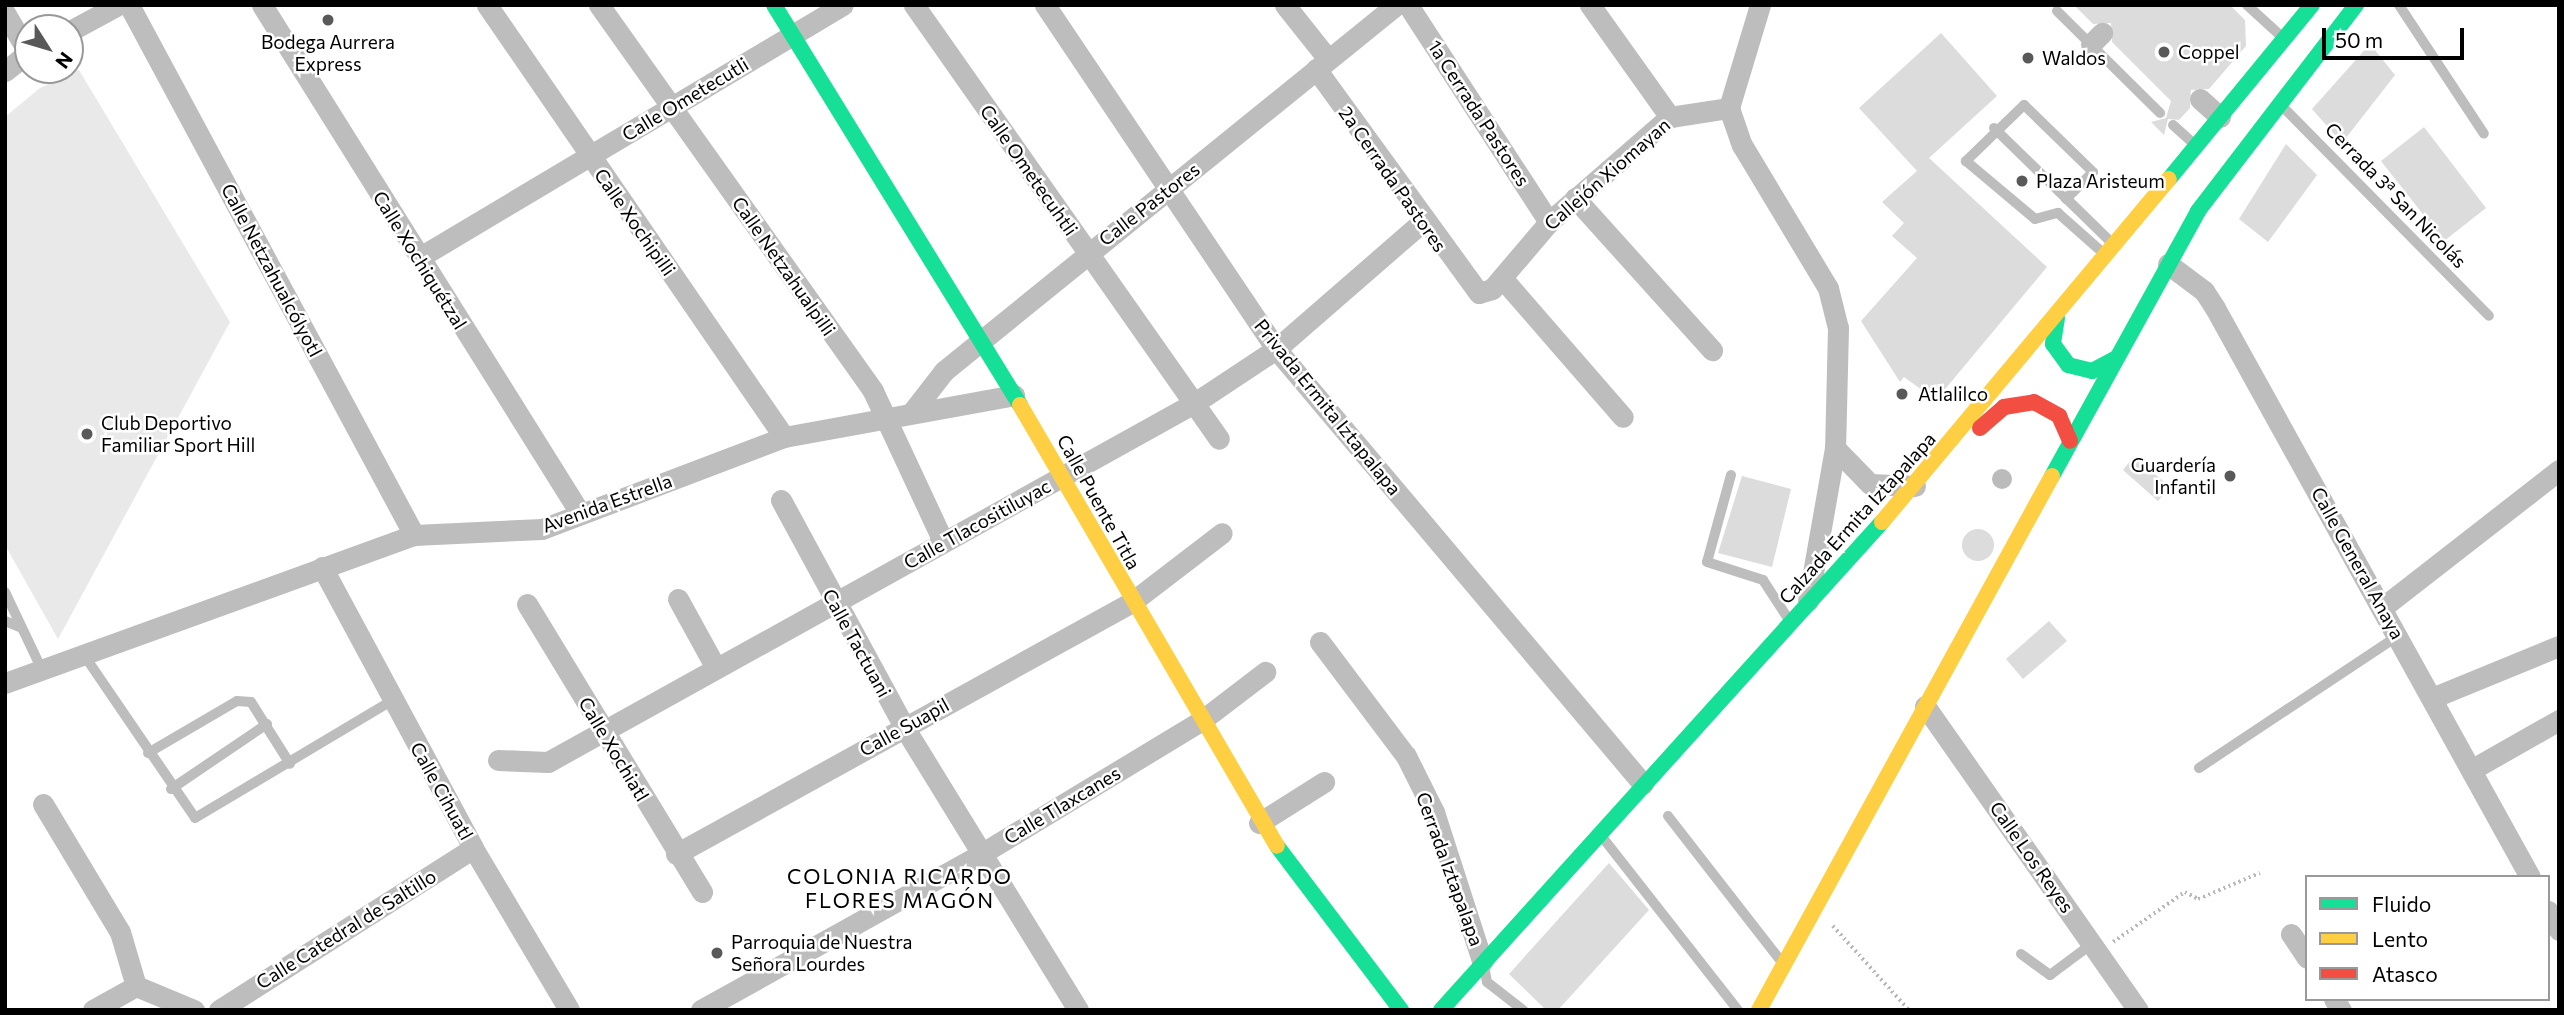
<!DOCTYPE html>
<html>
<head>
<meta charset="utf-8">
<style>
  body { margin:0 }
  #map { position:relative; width:2564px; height:1015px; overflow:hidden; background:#fff; font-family:Commissioner,sans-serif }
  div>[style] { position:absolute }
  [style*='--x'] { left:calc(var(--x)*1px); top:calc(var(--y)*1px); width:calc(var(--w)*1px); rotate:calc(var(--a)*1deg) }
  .green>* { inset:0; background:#e9e9e9 }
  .water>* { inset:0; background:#bbb }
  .round { border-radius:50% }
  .building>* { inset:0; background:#dcdcdc }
  .path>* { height:3.5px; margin-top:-1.75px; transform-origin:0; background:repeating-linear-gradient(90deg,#b8b8b8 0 2px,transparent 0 5.5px) }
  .lane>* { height:10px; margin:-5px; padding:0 5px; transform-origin:5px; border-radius:5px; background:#bdbdbd }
  .street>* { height:21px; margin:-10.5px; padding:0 10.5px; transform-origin:10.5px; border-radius:10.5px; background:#bdbdbd }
  .fast>* { height:16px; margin:-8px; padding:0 8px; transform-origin:8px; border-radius:8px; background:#16e098 }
  .slow>* { height:16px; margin:-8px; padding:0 8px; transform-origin:8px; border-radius:8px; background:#ffcf43 }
  .jam>* { height:16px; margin:-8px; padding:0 8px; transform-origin:8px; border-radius:8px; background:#f24e42 }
  .dots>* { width:19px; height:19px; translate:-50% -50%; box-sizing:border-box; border:4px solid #fff; border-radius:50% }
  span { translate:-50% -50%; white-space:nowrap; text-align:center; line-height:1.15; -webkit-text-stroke:5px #fff; paint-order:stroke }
  .poi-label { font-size:19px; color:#000 }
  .left { translate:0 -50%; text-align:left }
  .right { translate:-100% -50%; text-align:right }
  .street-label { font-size:19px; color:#000 }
  .neighbourhood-label { font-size:21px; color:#000; letter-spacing:2px }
  .frame { position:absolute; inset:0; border:7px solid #000; pointer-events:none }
  .legend { position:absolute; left:2305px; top:875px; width:245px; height:126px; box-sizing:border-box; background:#fff; border:2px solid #999; margin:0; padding:9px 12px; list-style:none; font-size:21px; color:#000 }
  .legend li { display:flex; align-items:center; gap:14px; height:35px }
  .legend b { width:35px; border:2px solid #999 }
  .north { position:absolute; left:14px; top:14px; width:70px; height:70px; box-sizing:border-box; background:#fff; border:2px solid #999; border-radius:50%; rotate:127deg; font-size:19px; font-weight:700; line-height:28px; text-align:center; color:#000 }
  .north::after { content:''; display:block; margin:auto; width:24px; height:32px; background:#595959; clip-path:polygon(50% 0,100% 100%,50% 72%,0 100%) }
  .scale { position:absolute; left:2322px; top:28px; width:142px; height:32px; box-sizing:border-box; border:4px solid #000; border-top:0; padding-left:9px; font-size:21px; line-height:24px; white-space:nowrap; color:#000; -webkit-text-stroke:5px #fff; paint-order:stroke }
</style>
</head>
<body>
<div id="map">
  <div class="green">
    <i style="clip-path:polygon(79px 70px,230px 322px,58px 639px,5px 545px,5px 117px,40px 88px)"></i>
  </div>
  <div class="water">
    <i class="round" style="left:1992px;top:469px;width:20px;height:20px"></i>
  </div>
  <div class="building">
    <i style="clip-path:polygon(2074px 5px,2230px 5px,2245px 20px,2246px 46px,2209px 89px,2191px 90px,2190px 108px,2179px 120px,2168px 119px,2164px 135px,2151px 122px,2166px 118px,2171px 101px,2112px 42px,2111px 23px,2093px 24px)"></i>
    <i style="clip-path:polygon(1941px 33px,1997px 96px,1929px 158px,2047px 267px,1936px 400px,1904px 377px,1900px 382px,1861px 321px,1917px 258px,1892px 236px,1904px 223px,1882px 202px,1917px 171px,1859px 108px)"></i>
    <i style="clip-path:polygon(2370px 44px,2395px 75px,2342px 143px,2312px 109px)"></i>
    <i style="clip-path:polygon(2424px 127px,2486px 208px,2444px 241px,2381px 161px)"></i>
    <i style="clip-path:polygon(2286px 144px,2317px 175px,2268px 242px,2239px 219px)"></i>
    <i style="clip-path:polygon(2134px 456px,2170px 487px,2158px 501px,2123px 470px)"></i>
    <i style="clip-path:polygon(1742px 476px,1791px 489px,1772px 567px,1718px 553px)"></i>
    <i class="round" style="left:1962px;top:529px;width:32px;height:32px"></i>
    <i style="clip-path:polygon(2049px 621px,2067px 641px,2023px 679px,2006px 659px)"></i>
    <i style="clip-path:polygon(1609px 863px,1649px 910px,1558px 1010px,1546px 1010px,1509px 974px)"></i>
  </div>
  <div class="path">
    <i style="--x:1833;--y:926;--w:113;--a:47.9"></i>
    <i style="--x:2113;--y:942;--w:88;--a:-34.8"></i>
    <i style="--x:2185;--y:892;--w:15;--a:28"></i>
    <i style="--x:2198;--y:899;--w:67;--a:-22.8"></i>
  </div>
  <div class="lane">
    <i style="--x:2247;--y:5;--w:46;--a:42.4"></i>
    <i style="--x:2399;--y:5;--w:154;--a:56.6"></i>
    <i style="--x:2057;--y:11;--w:145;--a:44.7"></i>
    <i style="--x:2281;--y:105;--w:296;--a:45.4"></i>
    <i style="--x:2173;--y:125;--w:28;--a:42"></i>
    <i style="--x:1994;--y:128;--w:166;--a:44.3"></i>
    <i style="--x:2066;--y:199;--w:38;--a:-45"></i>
    <i style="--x:2093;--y:172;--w:96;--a:-135.8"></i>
    <i style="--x:2024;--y:105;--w:81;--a:136"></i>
    <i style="--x:1966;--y:161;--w:90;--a:40"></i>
    <i style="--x:2035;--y:219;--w:24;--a:-15"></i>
    <i style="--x:2058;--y:213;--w:60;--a:41.6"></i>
    <i style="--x:1731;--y:475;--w:90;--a:105.4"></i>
    <i style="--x:1707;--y:562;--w:59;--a:17.8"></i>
    <i style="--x:1763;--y:580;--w:48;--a:57"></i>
    <i style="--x:5;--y:592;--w:86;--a:64.6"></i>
    <i style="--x:5;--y:621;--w:18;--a:22"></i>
    <i style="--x:84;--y:655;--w:197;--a:55.7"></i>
    <i style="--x:195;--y:818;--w:228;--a:-30.8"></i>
    <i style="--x:148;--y:753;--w:103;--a:-30.3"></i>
    <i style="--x:237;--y:701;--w:14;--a:4"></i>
    <i style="--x:251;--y:702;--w:73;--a:57.8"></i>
    <i style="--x:2199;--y:768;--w:239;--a:-33.6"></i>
    <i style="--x:171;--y:789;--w:116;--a:-34.1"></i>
    <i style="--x:1668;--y:816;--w:182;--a:52.1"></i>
    <i style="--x:1603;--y:838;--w:219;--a:51.9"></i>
    <i style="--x:2021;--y:954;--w:36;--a:36"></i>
    <i style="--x:2050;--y:975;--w:54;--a:-36.7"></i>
    <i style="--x:1485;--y:971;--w:11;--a:80"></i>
    <i style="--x:1487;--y:982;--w:46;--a:37.9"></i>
  </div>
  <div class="street">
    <i style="--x:129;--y:5;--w:602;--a:61.73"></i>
    <i style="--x:262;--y:5;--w:599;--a:57.95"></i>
    <i style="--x:487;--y:5;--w:524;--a:55.49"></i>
    <i style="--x:599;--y:5;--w:473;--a:54.6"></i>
    <i style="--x:873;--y:391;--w:166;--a:65"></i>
    <i style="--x:914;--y:5;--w:530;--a:54.9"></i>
    <i style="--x:1045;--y:5;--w:414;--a:56.1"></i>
    <i style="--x:1276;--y:349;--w:569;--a:49.85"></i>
    <i style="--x:1285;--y:5;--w:69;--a:51.5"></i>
    <i style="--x:1408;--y:5;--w:259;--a:57"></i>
    <i style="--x:1590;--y:5;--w:138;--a:54.5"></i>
    <i style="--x:1760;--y:5;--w:108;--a:106.8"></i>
    <i style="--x:1729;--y:108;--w:39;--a:71"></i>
    <i style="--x:1742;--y:145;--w:167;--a:59"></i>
    <i style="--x:1828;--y:288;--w:41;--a:76"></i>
    <i style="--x:1838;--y:328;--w:120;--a:91.4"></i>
    <i style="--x:1835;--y:448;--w:155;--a:100"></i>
    <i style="--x:5;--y:13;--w:45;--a:59.5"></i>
    <i style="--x:70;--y:31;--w:55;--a:-28.4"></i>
    <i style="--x:2091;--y:44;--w:16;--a:-45"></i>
    <i style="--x:1316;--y:69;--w:277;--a:54"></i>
    <i style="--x:1479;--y:293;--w:14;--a:-17"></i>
    <i style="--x:1492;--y:289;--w:88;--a:-49.6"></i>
    <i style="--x:1549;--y:222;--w:160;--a:-41"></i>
    <i style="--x:1670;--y:117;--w:60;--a:-8.7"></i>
    <i style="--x:5;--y:71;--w:29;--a:-38"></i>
    <i style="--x:2200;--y:99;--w:27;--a:42"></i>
    <i style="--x:1575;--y:198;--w:205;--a:48"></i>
    <i style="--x:420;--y:257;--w:492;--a:-30.8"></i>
    <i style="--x:2168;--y:264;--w:45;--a:36.9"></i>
    <i style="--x:2204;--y:291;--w:20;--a:57"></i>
    <i style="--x:2215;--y:308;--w:650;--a:61.03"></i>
    <i style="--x:1502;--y:278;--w:184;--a:49"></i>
    <i style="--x:913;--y:411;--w:51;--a:-52.2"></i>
    <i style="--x:944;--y:371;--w:582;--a:-39"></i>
    <i style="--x:1835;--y:448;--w:50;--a:45.8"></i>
    <i style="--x:1870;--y:484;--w:45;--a:2.5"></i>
    <i style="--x:781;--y:500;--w:258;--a:61.5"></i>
    <i style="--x:904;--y:727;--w:332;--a:58.4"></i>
    <i style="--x:322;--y:567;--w:319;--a:61.7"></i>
    <i style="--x:473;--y:848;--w:188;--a:59.3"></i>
    <i style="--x:678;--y:599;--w:79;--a:61.2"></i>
    <i style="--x:527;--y:604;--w:337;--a:58.7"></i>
    <i style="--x:2383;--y:607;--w:223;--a:-37.9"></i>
    <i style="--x:1320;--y:642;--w:143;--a:53"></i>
    <i style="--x:1406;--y:756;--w:63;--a:63.4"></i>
    <i style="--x:1434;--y:812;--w:157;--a:72.1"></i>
    <i style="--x:5;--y:683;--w:435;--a:-19.9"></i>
    <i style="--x:414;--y:535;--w:128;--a:-2.7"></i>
    <i style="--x:542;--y:529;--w:259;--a:-20.8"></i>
    <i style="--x:784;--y:437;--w:234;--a:-10.3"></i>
    <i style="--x:2432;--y:698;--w:137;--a:-22.3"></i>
    <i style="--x:1925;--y:706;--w:371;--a:55"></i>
    <i style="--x:498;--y:760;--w:50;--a:2.3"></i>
    <i style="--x:548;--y:762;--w:741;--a:-29.05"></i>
    <i style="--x:1196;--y:402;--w:96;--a:-33.5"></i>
    <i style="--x:1276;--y:349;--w:194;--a:-41"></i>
    <i style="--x:2471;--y:770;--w:101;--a:-29.6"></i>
    <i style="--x:43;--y:804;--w:149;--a:59"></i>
    <i style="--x:120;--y:932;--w:56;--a:73.5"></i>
    <i style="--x:1259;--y:823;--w:77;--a:-32.2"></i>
    <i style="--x:676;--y:854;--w:521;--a:-28.93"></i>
    <i style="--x:1132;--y:602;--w:113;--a:-37.5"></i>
    <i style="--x:2548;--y:911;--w:22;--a:60"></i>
    <i style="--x:2291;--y:934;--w:29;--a:56"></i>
    <i style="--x:2334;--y:999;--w:13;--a:58"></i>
    <i style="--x:93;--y:1010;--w:49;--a:-29.2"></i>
    <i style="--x:136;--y:986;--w:63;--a:22.5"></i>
    <i style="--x:219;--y:1010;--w:301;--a:-32.5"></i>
    <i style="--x:701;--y:1010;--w:321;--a:-29.1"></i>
    <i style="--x:981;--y:854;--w:257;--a:-31.2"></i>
    <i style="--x:1201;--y:721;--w:81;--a:-37.4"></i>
  </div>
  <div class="fast">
    <i style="--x:774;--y:5;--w:470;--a:58.4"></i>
    <i style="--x:2169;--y:179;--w:225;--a:-50.6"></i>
    <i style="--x:2057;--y:318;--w:26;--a:99"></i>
    <i style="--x:2053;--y:344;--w:26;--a:54"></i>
    <i style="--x:2068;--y:365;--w:25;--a:14"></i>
    <i style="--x:2092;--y:371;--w:26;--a:-28"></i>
    <i style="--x:2052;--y:476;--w:303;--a:-61.1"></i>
    <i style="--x:2198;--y:211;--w:260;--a:-52.5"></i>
    <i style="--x:1277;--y:846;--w:206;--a:52.9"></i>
    <i style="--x:1441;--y:1010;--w:658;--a:-47.9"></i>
  </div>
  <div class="slow">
    <i style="--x:1020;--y:405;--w:510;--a:59.77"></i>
    <i style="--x:1882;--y:522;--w:447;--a:-50.1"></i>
    <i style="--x:1759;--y:1010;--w:609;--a:-61.25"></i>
  </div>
  <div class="jam">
    <i style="--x:1980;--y:428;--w:32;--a:-41"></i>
    <i style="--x:2004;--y:407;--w:30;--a:-9"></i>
    <i style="--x:2034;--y:402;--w:29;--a:29"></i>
    <i style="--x:2059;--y:416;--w:27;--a:66"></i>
  </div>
  <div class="dots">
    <i style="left:328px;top:20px;background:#595959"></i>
    <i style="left:2164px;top:52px;background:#595959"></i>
    <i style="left:2028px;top:58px;background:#595959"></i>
    <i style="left:2022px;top:181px;background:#595959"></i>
    <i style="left:1902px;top:394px;background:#595959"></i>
    <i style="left:87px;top:434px;background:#595959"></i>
    <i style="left:2230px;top:476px;background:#595959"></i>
    <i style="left:717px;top:953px;background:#595959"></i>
  </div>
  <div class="poi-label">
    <span style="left:328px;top:53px">Bodega Aurrera<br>Express</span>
    <span class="left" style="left:2178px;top:52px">Coppel</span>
    <span class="left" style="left:2042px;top:58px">Waldos</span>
    <span class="left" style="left:2036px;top:181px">Plaza Aristeum</span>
    <span class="left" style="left:1918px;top:394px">Atlalilco</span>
    <span class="left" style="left:101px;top:434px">Club Deportivo<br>Familiar Sport Hill</span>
    <span class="right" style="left:2216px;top:476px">Guardería<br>Infantil</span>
    <span class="left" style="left:731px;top:953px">Parroquia de Nuestra<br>Señora Lourdes</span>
  </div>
  <div class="street-label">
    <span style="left:685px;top:99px;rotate:-31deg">Calle Ometecutli</span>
    <span style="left:1479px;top:113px;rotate:57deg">1a Cerrada Pastores</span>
    <span style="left:1029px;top:170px;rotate:55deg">Calle Ometecuhtli</span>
    <span style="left:1607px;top:174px;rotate:-41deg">Callejón Xiomayan</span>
    <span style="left:1393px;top:179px;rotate:55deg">2a Cerrada Pastores</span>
    <span style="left:2396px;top:195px;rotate:46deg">Cerrada 3ª San Nicolás</span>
    <span style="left:1149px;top:204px;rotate:-38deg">Calle Pastores</span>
    <span style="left:635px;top:222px;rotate:55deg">Calle Xochipilli</span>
    <span style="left:420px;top:260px;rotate:58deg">Calle Xochiquétzal</span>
    <span style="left:784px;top:266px;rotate:55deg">Calle Netzahualpilli</span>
    <span style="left:272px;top:270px;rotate:62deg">Calle Netzahualcólyotl</span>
    <span style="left:1328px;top:407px;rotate:51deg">Privada Ermita Iztapalapa</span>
    <span style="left:1099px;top:502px;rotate:61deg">Calle Puente Titla</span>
    <span style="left:607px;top:503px;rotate:-20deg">Avenida Estrella</span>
    <span style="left:1857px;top:518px;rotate:-48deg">Calzada Ermita Iztapalapa</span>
    <span style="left:977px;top:524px;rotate:-29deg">Calle Tlacositiluyac</span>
    <span style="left:2358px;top:563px;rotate:61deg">Calle General Anaya</span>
    <span style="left:857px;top:643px;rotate:61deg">Calle Tactuani</span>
    <span style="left:904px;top:727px;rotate:-29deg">Calle Suapil</span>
    <span style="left:614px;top:749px;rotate:59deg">Calle Xochiatl</span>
    <span style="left:442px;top:791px;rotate:61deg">Calle Cihuatl</span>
    <span style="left:1062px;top:805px;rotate:-31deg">Calle Tlaxcanes</span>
    <span style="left:2032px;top:857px;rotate:55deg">Calle Los Reyes</span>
    <span style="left:1450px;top:869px;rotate:70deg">Cerrada Iztapalapa</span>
    <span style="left:346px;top:929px;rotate:-32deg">Calle Catedral de Saltillo</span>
  </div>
  <div class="neighbourhood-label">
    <span style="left:900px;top:888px">COLONIA RICARDO<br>FLORES MAGÓN</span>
  </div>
  <div class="frame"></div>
  <ul class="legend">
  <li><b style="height:9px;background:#16e098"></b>Fluido</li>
  <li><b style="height:9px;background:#ffcf43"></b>Lento</li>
  <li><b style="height:9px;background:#f24e42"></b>Atasco</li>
  </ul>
  <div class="north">N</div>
  <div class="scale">50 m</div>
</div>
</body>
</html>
